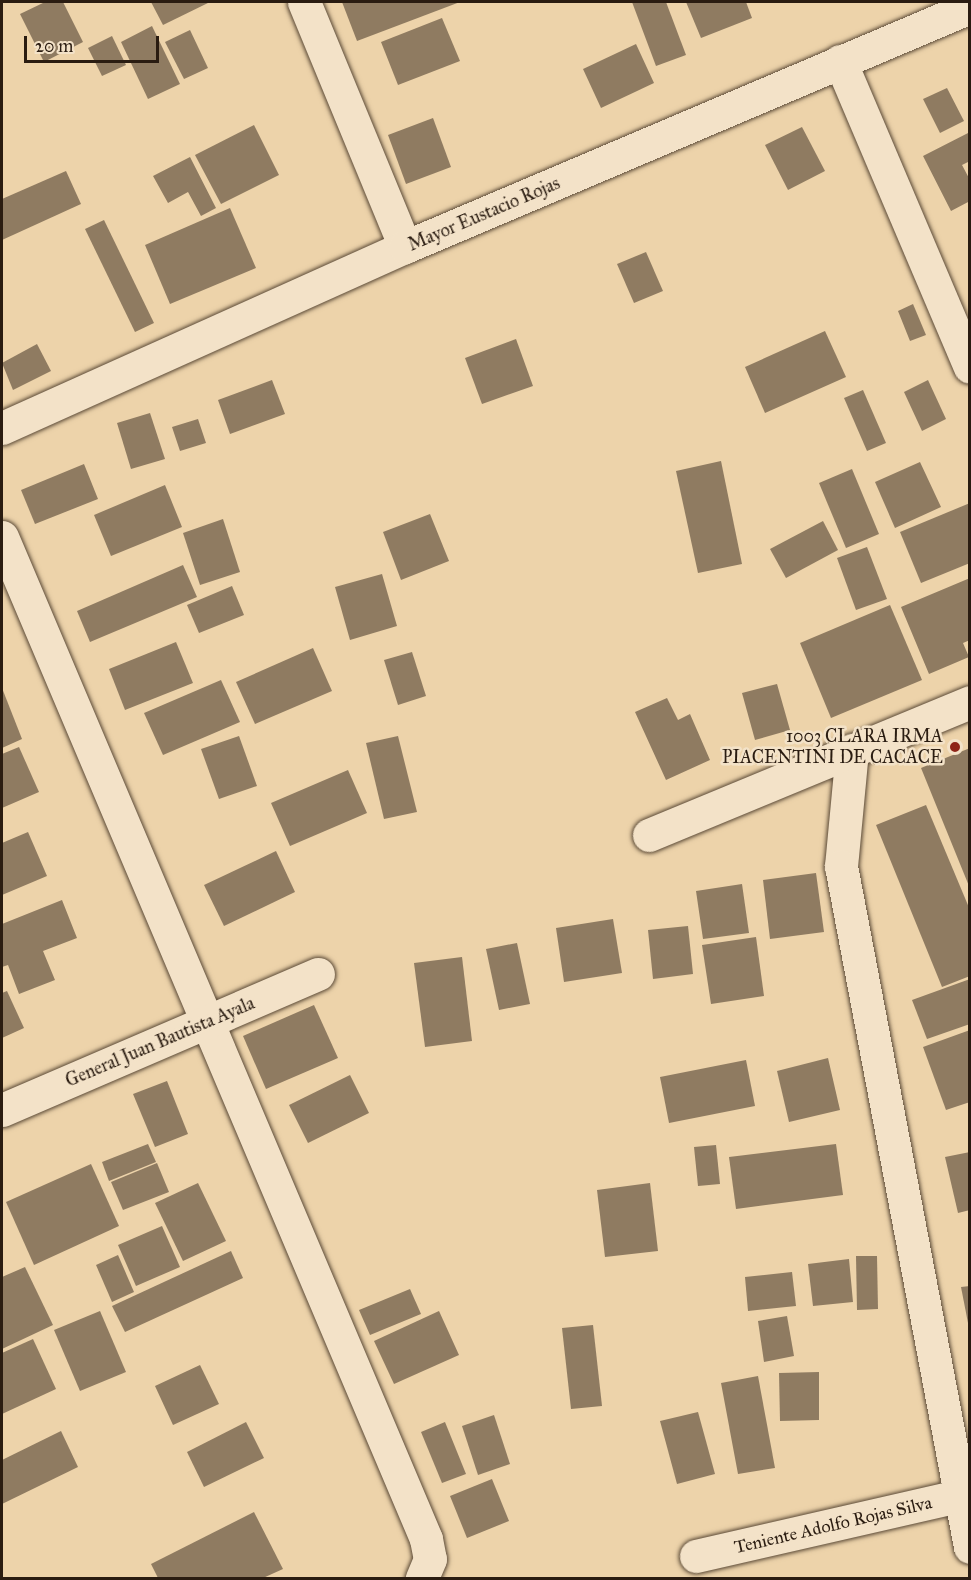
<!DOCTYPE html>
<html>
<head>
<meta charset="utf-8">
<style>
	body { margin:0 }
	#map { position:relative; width:971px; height:1580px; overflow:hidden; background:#edd3aa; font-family:"IM FELL Great Primer",serif }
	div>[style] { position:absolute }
	.building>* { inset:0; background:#8f7b61 }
	.roads { filter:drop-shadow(0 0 2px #5b4a37) drop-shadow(0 0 2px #5b4a37) }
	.minor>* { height:33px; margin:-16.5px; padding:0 16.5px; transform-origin:16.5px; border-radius:16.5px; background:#f3e2c8 }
	.tertiary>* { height:33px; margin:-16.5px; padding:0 16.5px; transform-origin:16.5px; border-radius:16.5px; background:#f3e2c8 }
	.dots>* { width:16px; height:16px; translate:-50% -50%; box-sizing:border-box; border:3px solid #f3e2c8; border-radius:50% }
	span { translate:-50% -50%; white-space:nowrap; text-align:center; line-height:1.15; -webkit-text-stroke:5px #f3e2c8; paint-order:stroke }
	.street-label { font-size:18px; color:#2a1c11 }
	.poi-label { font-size:18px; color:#2a1c11 }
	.right { translate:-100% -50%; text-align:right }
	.frame { position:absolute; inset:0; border:3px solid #2a1c11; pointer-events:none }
	.scale { position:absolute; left:24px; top:36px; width:135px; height:27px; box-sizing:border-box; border:3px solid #2a1c11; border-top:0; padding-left:8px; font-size:18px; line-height:21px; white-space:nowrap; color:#2a1c11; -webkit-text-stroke:4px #f3e2c8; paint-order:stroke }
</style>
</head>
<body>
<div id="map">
	<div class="building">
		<div style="clip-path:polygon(45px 2px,63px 2px,83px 42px,44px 62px,20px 14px)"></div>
		<div style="clip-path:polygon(151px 2px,210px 2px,163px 25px)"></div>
		<div style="clip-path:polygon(342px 2px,460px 2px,357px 41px)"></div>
		<div style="clip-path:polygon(632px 2px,666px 2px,686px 55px,656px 66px)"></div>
		<div style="clip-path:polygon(686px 2px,746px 2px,752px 18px,701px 38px)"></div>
		<div style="clip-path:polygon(442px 18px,460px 61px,398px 85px,381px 42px)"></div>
		<div style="clip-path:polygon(152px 26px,180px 84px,148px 99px,121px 42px)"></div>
		<div style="clip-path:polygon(190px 30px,208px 68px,184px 79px,165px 42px)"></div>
		<div style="clip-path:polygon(112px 36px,126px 65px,102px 76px,88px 48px)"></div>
		<div style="clip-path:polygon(636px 44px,654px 83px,601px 108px,583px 69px)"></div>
		<div style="clip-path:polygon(947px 88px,964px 121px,940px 133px,923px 99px)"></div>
		<div style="clip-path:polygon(433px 118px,451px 167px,406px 184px,388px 135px)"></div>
		<div style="clip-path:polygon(254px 125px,279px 175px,221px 204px,195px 155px)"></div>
		<div style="clip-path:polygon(802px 127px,825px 171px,788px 190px,765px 145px)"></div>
		<div style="clip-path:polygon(970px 132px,970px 161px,962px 165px,970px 180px,970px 201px,951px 211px,923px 156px)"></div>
		<div style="clip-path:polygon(190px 157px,216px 208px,201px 216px,188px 192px,168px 203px,153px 176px)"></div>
		<div style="clip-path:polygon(66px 171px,81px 204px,2px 240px,2px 199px)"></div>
		<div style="clip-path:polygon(230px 208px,256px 268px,170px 304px,145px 245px)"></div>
		<div style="clip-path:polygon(104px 220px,154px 323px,135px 332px,85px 229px)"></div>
		<div style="clip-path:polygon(646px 252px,663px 291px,634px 303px,617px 264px)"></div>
		<div style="clip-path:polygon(913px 304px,926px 335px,910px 341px,898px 311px)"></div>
		<div style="clip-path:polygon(825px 331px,846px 377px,765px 413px,745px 367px)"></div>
		<div style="clip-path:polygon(516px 339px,533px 386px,482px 404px,465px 358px)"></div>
		<div style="clip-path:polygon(37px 344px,51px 371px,13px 390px,2px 363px)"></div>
		<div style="clip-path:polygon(272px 380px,285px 414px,230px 434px,218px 400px)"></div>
		<div style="clip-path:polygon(928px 380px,946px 419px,922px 431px,904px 392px)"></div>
		<div style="clip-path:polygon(863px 390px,886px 443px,867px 451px,844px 398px)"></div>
		<div style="clip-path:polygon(150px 413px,165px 459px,131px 469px,117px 423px)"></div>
		<div style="clip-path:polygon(198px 419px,206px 443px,180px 451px,172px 427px)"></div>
		<div style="clip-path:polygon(721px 461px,742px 564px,698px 573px,676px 471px)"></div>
		<div style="clip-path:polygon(920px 462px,941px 507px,895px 528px,875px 482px)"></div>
		<div style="clip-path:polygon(84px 464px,98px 499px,35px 524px,21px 490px)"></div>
		<div style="clip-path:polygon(852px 469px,879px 534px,846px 548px,819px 483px)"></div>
		<div style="clip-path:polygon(165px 485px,182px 527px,111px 556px,94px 515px)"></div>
		<div style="clip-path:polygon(970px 503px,970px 563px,921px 583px,900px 532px)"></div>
		<div style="clip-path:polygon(430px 514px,449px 561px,401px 580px,383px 532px)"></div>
		<div style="clip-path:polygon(223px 519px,240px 572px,200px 585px,183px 533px)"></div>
		<div style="clip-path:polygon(823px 521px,838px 550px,786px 578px,770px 549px)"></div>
		<div style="clip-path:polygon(867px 547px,887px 599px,856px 610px,837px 558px)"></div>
		<div style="clip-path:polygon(183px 565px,197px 597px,90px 642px,77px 611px)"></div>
		<div style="clip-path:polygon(382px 574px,397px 626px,350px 640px,335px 587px)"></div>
		<div style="clip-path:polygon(970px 578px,970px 640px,963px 643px,969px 657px,929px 674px,901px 607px)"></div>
		<div style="clip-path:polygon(232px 586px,244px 615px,199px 633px,187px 605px)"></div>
		<div style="clip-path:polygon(890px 605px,922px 680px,831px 718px,800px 643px)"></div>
		<div style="clip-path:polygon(176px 642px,193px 683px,125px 710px,109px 669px)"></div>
		<div style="clip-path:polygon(313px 648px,332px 691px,255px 724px,236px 682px)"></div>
		<div style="clip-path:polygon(412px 652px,426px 696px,398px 705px,384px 660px)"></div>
		<div style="clip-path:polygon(221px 680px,240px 722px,163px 755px,144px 713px)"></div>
		<div style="clip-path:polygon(777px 684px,790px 730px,755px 740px,742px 693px)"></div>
		<div style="clip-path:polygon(2px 688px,22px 739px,2px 748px)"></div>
		<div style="clip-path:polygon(667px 698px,678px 720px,690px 714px,710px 760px,666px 780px,635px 712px)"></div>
		<div style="clip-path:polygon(239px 736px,257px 786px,219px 799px,201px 749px)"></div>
		<div style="clip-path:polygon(398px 736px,417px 812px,384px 819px,366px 743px)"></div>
		<div style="clip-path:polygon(19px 747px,39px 792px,2px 808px,2px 754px)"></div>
		<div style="clip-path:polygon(970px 748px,970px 886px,969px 886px,921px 768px)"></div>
		<div style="clip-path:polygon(348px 770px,367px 813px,290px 846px,271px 803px)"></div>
		<div style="clip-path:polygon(926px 805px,970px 910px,970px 976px,942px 987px,876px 825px)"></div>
		<div style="clip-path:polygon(28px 832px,47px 876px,2px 895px,2px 843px)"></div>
		<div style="clip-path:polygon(276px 851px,295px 892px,224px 926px,204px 885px)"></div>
		<div style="clip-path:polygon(816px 873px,824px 932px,770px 939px,763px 880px)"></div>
		<div style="clip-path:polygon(742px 884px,749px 933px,703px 939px,696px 891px)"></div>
		<div style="clip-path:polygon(62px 900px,77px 938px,43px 951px,55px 980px,19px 994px,8px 965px,2px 967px,2px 924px)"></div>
		<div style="clip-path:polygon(613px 919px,622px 973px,564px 982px,556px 928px)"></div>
		<div style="clip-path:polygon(688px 926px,693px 974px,653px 979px,648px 930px)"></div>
		<div style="clip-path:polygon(756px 937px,764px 996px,711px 1004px,702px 945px)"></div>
		<div style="clip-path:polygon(517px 943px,530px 1004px,499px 1010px,486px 949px)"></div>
		<div style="clip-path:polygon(462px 957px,472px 1041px,425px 1047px,414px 963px)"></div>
		<div style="clip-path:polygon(970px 979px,970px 1024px,927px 1039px,912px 1000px)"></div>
		<div style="clip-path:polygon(7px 991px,24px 1028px,2px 1038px,2px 993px)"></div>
		<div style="clip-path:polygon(314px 1005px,338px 1058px,266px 1089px,243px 1036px)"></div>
		<div style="clip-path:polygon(970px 1030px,970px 1102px,946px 1110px,923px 1047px)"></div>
		<div style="clip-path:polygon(828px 1058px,840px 1110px,789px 1122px,777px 1071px)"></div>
		<div style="clip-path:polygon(746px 1060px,755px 1106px,669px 1123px,660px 1077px)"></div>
		<div style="clip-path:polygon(350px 1075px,369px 1113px,308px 1143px,289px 1105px)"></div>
		<div style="clip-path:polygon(167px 1081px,188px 1134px,155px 1147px,133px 1094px)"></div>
		<div style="clip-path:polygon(148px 1144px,156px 1162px,109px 1181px,102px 1162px)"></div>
		<div style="clip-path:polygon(836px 1144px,843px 1195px,736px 1209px,729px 1157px)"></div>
		<div style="clip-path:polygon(716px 1145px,720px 1184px,698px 1186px,694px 1147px)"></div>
		<div style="clip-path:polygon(970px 1152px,970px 1210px,958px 1213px,945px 1157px)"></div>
		<div style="clip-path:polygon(157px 1163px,169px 1192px,123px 1210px,111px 1182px)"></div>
		<div style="clip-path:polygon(91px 1164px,119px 1226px,34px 1265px,6px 1202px)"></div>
		<div style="clip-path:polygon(198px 1183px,226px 1241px,183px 1261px,155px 1203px)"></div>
		<div style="clip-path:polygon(650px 1183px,658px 1251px,605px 1257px,597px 1190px)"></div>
		<div style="clip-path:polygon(162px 1226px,180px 1267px,136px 1286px,118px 1245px)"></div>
		<div style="clip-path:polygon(231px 1251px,243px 1278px,125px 1332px,112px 1306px)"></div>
		<div style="clip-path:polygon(118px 1255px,134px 1292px,112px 1302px,96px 1265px)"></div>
		<div style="clip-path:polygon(856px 1256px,877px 1256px,878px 1309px,857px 1310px)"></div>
		<div style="clip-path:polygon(849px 1259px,853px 1302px,813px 1306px,808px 1264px)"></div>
		<div style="clip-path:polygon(25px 1267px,53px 1325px,2px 1349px,2px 1277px)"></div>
		<div style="clip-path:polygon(792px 1272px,796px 1306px,748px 1311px,745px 1277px)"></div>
		<div style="clip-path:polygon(970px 1286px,970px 1323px,968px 1323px,961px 1287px)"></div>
		<div style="clip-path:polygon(410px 1289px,421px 1314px,370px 1335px,359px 1310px)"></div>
		<div style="clip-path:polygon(100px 1311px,126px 1372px,80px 1391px,54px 1330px)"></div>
		<div style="clip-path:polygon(439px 1311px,459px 1355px,394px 1384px,374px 1341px)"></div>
		<div style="clip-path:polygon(787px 1316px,794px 1356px,764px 1362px,758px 1321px)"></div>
		<div style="clip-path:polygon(593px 1325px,602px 1406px,571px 1409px,562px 1328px)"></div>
		<div style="clip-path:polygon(33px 1339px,56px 1389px,2px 1414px,2px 1353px)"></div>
		<div style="clip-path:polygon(200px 1365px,219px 1404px,173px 1425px,155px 1386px)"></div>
		<div style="clip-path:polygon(819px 1372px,819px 1420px,780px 1421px,779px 1373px)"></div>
		<div style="clip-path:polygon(758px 1376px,775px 1468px,738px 1474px,721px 1383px)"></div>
		<div style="clip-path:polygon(698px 1412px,715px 1474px,677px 1484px,660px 1421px)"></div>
		<div style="clip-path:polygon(494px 1415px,510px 1464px,478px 1475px,462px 1426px)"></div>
		<div style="clip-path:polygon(246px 1422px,264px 1458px,204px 1487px,187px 1452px)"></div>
		<div style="clip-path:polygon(445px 1422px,466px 1474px,442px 1483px,421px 1432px)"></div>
		<div style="clip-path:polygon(61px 1431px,78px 1467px,2px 1504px,2px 1460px)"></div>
		<div style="clip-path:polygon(492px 1479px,509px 1521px,467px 1538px,450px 1496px)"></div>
		<div style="clip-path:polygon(254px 1512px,283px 1569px,263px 1578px,158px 1578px,151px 1564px)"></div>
	</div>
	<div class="roads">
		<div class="minor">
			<div style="left:304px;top:2px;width:265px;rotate:67.6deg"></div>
			<div style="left:840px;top:61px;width:332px;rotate:67deg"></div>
			<div style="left:2px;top:537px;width:1088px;rotate:67.06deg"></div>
			<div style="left:426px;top:1539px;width:20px;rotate:79deg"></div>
			<div style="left:430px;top:1559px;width:21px;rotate:113deg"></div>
			<div style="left:852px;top:750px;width:117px;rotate:95.4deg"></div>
			<div style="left:841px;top:866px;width:693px;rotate:79.27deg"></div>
			<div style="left:649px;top:835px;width:347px;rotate:-22.5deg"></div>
			<div style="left:2px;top:1110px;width:344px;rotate:-23.3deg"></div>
			<div style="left:696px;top:1556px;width:281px;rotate:-12.9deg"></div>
		</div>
		<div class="tertiary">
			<div style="left:2px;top:428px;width:442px;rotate:-24.2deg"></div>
			<div style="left:405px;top:247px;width:614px;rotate:-23.01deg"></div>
		</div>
	</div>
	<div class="dots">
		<div style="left:955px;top:747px;background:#8f2418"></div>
	</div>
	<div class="street-label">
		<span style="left:484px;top:214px;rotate:-23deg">Mayor Eustacio Rojas</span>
		<span style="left:160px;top:1042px;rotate:-23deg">General Juan Bautista Ayala</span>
		<span style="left:833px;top:1525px;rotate:-13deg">Teniente Adolfo Rojas Silva</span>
	</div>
	<div class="poi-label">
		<span class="right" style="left:943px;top:747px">1003 CLARA IRMA<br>PIACENTINI DE CACACE</span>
	</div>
	<div class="frame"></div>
	<div class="scale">20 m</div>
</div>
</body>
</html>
